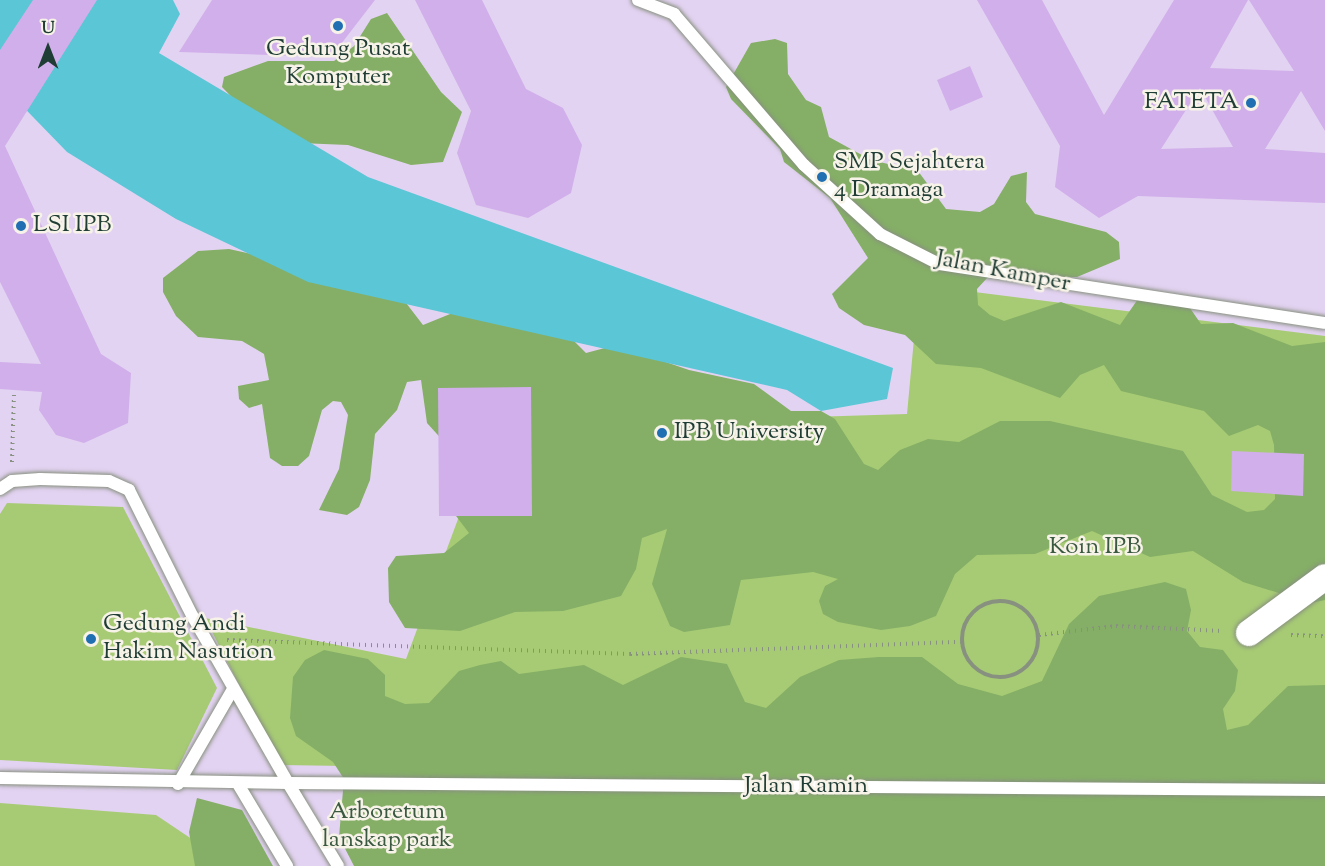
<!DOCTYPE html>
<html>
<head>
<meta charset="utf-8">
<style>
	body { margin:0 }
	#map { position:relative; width:1325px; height:866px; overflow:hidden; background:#f0e5cb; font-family:"Sorts Mill Goudy",serif }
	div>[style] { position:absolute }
	.built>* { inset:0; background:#e3d3f2 }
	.green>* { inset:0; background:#a7cb74 }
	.forest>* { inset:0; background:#85af66 }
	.water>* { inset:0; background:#5bc6d6 }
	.building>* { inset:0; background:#d1afea }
	.path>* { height:4px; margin-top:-2px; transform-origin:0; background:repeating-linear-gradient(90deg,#889180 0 1.5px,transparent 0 6px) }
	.path>.ring { margin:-2px; padding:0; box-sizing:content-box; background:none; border:4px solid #889180; border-radius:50% }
	.roads { filter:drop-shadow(0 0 2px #889180) drop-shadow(0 0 2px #889180) }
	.service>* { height:12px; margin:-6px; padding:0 6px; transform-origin:6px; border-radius:6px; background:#fff }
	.minor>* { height:26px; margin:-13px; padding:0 13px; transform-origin:13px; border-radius:13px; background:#fff }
	.dots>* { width:16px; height:16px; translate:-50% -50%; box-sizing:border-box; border:3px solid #f7f3e8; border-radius:50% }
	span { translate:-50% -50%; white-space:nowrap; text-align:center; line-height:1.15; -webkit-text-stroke:5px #f7f3e8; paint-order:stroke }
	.poi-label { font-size:24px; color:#1f3d34 }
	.right { translate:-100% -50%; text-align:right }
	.left { translate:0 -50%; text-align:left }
	.street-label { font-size:24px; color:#1f3d34 }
	.park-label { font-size:24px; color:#3a5941 }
	.north { position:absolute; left:18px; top:18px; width:60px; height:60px; -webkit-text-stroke:4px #f7f3e8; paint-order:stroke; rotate:0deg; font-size:16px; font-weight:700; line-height:24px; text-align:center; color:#1f3d34 }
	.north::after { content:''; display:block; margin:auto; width:21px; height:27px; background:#1f3d34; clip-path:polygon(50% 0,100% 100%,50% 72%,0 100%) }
</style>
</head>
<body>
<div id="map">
	<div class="built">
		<div style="clip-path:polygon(0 0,1325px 0,1325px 866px,0 866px)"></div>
	</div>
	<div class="green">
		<div style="clip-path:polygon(919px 285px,1325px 336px,1325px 781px,280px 765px,205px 618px,406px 659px,519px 355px,748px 419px,907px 414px)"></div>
		<div style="clip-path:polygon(7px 503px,123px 507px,217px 688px,177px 770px,0 760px,0 514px)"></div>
		<div style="clip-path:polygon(0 803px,156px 815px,232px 866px,0 866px)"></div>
	</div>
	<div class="forest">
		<div style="clip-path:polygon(387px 13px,441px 92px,462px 112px,443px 162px,411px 165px,348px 145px,275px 142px,222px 87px,224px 77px,268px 61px,334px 61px,354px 46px,371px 19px)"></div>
		<div style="clip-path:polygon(775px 39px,787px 43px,788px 74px,806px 100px,821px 107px,829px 137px,871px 160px,918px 171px,946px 209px,980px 212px,994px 204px,1011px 176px,1027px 172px,1026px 202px,1035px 214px,1106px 232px,1119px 242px,1120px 259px,1077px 277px,988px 277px,977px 289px,978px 305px,990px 315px,1004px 321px,1061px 302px,1120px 325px,1138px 299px,1183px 298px,1201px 324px,1233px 323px,1292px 346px,1325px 342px,1325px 600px,1311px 603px,1243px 582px,1193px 551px,1150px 557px,1092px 531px,1035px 554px,977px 555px,955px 574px,936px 616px,910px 626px,881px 630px,838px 622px,823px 614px,819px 601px,825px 586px,838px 579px,813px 572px,741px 580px,730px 625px,684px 632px,670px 626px,652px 584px,667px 529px,642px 538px,636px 569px,621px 596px,563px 611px,515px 612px,460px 631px,405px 628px,389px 602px,388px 568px,396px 556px,444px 553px,469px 533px,453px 512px,446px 444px,427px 423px,421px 380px,407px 382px,397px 410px,375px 434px,370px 480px,359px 507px,347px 515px,319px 510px,339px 469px,348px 415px,341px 402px,333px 401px,322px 410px,309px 456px,298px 466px,282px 466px,270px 458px,262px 404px,249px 408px,239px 399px,238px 386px,269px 380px,264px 354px,242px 341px,198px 337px,176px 316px,163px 292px,163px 278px,198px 251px,229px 249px,393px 286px,423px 325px,455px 312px,574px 341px,586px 353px,616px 345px,689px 370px,754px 384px,791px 411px,821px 411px,835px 419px,864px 464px,878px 470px,900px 450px,928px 439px,959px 442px,1000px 421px,1050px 421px,1183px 451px,1212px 495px,1247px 512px,1264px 510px,1275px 499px,1274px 445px,1270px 431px,1258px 425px,1229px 436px,1204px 411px,1121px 391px,1104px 365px,1080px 375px,1060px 398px,981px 368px,936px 364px,905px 335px,864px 325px,839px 308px,832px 294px,868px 258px,830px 198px,784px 162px,780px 149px,731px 99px,726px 87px,751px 43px)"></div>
		<div style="clip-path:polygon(1165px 582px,1186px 589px,1191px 610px,1187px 631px,1200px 647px,1223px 650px,1238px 670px,1235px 691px,1223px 709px,1227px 730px,1248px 725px,1288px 686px,1325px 685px,1325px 866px,354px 866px,339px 837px,344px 779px,333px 762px,296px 736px,290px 718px,293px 677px,305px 660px,324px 650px,368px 659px,385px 675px,385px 696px,405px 704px,429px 703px,459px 671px,480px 665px,501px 661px,519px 674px,584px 665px,623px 685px,681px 657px,727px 664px,745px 702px,766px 708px,800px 677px,839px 660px,879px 657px,922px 657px,958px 684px,1002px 696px,1042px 681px,1069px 624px,1099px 596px)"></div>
		<div style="clip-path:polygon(197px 798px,242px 810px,273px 866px,195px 866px,189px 832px)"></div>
	</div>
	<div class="water">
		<div style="clip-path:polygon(0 0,173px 0,180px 14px,159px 53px,368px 177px,893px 368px,887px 399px,821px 411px,787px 390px,308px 282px,176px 219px,67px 152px,0 83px)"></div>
	</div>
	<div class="building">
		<div style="clip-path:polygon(33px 0,97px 0,5px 146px,101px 354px,131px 373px,128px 423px,84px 443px,56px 435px,39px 410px,42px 392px,0 389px,0 362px,41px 364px,0 282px,0 50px)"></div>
		<div style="clip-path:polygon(212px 0,375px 0,331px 57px,179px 52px)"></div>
		<div style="clip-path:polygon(415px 0,482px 0,526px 89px,563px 108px,582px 145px,571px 193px,528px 218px,476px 205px,457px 153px,471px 111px)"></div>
		<div style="clip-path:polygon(evenodd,977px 0,1042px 0,1104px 115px,1174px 0,1248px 0,1210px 68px,1294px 71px,1249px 0,1325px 0,1325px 131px,1301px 91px,1265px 149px,1325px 153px,1325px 203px,1138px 196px,1099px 218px,1055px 187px,1060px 146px,977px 0,1200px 88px,1233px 147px,1161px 149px,1200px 88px)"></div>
		<div style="clip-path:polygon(970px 66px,983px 97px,950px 111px,937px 80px)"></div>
		<div style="clip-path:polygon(531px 387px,532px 516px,439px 516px,438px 388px)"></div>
		<div style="clip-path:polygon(1232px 451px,1304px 454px,1303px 496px,1231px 491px)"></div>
	</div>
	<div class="path">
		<div style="left:12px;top:462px;width:67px;rotate:-88.3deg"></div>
		<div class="ring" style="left:962px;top:601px;width:72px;height:72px"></div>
		<div style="left:1039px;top:635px;width:78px;rotate:-6.7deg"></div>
		<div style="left:1116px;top:626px;width:107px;rotate:2.7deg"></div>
		<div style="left:1291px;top:635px;width:34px;rotate:2deg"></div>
		<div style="left:227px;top:640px;width:403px;rotate:2deg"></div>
		<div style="left:630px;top:654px;width:331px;rotate:-2.1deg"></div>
	</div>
	<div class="roads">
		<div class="service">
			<div style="left:638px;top:0;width:39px;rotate:21deg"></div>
			<div style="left:674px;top:14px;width:199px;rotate:49.3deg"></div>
			<div style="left:804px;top:165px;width:103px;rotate:42.2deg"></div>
			<div style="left:880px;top:234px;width:66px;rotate:27deg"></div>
			<div style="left:939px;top:264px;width:390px;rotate:8.7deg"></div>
			<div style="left:0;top:489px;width:14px;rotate:-34deg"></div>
			<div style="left:12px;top:481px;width:28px;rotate:-4deg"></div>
			<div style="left:40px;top:479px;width:69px;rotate:1.7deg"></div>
			<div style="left:109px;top:481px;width:22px;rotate:24deg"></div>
			<div style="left:129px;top:490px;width:142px;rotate:63.3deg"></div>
			<div style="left:193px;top:617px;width:191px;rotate:60.2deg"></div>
			<div style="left:288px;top:783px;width:288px;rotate:-179deg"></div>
			<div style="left:288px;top:783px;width:1037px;rotate:0.39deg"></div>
			<div style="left:288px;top:783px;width:97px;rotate:58.9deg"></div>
			<div style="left:178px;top:784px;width:110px;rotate:-59.9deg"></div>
			<div style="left:238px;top:784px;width:96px;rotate:59.1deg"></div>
		</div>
		<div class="minor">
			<div style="left:1249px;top:633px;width:94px;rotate:-36.4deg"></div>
		</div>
	</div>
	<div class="dots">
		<div style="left:338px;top:26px;background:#1f6fb2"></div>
		<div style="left:1251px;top:103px;background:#1f6fb2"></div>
		<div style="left:822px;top:177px;background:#1f6fb2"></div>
		<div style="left:21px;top:226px;background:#1f6fb2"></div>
		<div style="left:662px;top:433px;background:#1f6fb2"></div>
		<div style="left:91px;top:639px;background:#1f6fb2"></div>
	</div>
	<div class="poi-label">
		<span style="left:338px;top:64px">Gedung Pusat<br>Komputer</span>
		<span class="right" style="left:1239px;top:103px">FATETA</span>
		<span class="left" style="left:834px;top:177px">SMP Sejahtera<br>4 Dramaga</span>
		<span class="left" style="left:33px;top:226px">LSI IPB</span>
		<span class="left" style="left:674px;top:433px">IPB University</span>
		<span class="left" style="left:103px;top:639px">Gedung Andi<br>Hakim Nasution</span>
	</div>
	<div class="street-label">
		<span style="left:1003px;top:272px;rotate:11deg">Jalan Kamper</span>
		<span style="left:806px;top:787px">Jalan Ramin</span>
	</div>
	<div class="park-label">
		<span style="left:1095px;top:548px">Koin IPB</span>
		<span style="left:387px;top:827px">Arboretum<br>lanskap park</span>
	</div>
	<div class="north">U</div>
</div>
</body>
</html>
